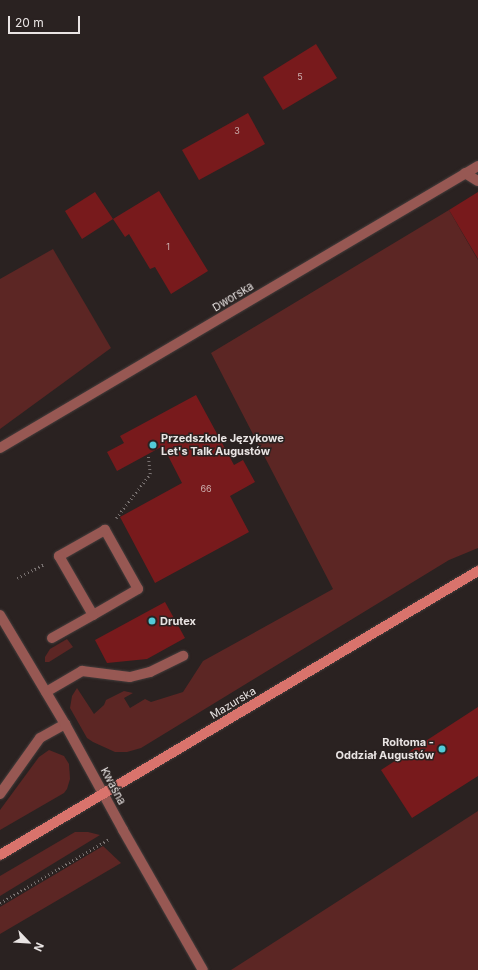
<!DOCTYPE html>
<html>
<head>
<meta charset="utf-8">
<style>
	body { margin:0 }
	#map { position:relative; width:478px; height:970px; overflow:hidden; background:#2a2221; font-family:Inter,sans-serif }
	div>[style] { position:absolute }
	.green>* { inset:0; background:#5c2624 }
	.building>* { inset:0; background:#781a1c }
	.path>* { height:2.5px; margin-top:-1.25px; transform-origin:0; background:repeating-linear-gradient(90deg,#797271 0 1px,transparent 0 4px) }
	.roads { filter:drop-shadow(0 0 1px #453d3c) drop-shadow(0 0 1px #453d3c) }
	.lane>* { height:10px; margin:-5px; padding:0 5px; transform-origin:5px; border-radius:5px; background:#975853 }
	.street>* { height:10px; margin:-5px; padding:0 5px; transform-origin:5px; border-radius:5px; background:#975853 }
	.secondary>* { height:10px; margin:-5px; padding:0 5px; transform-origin:5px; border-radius:5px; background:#d9736c }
	.dots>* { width:11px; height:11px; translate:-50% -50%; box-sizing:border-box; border:2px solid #2a2221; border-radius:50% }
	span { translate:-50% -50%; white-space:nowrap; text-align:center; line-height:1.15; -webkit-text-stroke:3px #2a2221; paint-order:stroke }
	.number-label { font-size:9px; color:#cdb2b1 }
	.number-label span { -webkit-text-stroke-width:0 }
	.street-label { font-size:11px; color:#e9e4e3 }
	.poi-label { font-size:11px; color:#e9e4e3; font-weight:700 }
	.left { translate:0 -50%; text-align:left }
	.right { translate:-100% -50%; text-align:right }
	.north { position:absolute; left:8px; top:922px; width:40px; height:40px; -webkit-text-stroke:3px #2a2221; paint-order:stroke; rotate:115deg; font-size:11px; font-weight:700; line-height:16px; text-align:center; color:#e9e4e3 }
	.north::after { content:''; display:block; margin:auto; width:14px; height:18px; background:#e9e4e3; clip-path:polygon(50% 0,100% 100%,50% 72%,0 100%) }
	.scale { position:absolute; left:8px; top:16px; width:72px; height:18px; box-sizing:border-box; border:2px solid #e9e4e3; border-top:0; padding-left:5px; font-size:12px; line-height:14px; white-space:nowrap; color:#e9e4e3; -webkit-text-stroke:3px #2a2221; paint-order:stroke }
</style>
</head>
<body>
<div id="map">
	<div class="green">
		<div style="clip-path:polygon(449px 210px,478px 260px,478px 548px,449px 560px,141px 748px,127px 752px,115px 752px,93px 742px,87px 738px,70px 708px,72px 696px,77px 688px,94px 714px,104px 705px,106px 700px,124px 691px,133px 693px,124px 698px,130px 708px,145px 699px,151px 702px,183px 692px,203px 661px,333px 589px,211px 353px)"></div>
		<div style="clip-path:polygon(53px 249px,111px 348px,0 429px,0 279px)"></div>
		<div style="clip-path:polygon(67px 639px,73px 647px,49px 662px,45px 662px,45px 657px,50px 649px)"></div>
		<div style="clip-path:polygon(49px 750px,64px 756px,69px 764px,70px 779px,67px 789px,64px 793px,0 830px,0 810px,39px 757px)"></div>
		<div style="clip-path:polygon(478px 811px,478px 970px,231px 970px)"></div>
		<div style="clip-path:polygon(75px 832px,88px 832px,100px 835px,0 896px,0 876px)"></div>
		<div style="clip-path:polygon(103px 846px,121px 863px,0 934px,0 907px)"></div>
	</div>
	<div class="building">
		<div style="clip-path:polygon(316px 44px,337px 78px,283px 110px,263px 77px)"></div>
		<div style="clip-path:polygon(248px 113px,265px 144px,199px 180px,182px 150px)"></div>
		<div style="clip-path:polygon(159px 191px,208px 271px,171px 294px,155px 267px,150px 269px,129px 234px,125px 237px,113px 219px)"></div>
		<div style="clip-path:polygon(95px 192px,113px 219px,82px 239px,65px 211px)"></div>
		<div style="clip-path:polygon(478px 192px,478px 259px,449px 210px)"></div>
		<div style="clip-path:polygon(196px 395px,234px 465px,243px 460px,255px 482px,230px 496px,249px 532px,155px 583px,120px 517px,182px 483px,163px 446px,117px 471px,107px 452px,124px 443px,120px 436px)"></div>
		<div style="clip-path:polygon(165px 602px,185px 638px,147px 659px,107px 663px,95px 640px)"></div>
		<div style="clip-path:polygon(478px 707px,478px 776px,412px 818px,381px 770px)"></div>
	</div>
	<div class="path">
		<div style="left:116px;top:518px;width:56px;rotate:-52.3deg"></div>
		<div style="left:150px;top:474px;width:19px;rotate:-96deg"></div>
		<div style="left:17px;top:578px;width:31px;rotate:-27deg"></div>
		<div style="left:0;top:903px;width:126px;rotate:-30.4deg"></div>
	</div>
	<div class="roads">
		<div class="lane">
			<div style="left:465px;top:173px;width:15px;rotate:32deg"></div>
			<div style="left:52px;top:638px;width:47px;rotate:-29.3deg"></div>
			<div style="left:93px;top:615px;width:52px;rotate:-30deg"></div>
			<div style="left:138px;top:589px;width:68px;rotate:-119.2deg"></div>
			<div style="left:105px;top:530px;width:53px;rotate:150.5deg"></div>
			<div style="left:59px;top:556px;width:68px;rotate:60deg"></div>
			<div style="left:46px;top:692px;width:42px;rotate:-30.3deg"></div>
			<div style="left:82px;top:671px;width:48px;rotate:7.1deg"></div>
			<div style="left:130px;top:677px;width:21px;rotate:-14deg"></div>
			<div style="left:150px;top:672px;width:37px;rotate:-26deg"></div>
			<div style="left:0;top:794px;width:69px;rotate:-54.5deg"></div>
			<div style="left:40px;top:738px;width:29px;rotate:-29deg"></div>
		</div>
		<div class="street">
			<div style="left:0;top:448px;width:555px;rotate:-30.54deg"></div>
			<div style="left:0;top:615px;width:127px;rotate:59.2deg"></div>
			<div style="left:65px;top:724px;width:121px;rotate:61.3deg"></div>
			<div style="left:123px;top:830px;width:161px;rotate:60.3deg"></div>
		</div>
		<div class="secondary">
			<div style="left:0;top:855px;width:556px;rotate:-30.72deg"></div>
		</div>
	</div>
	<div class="dots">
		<div style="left:153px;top:445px;background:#52cbd8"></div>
		<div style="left:152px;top:621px;background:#52cbd8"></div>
		<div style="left:442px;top:749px;background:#52cbd8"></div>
	</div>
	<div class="number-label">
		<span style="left:300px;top:77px">5</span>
		<span style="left:237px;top:131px">3</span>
		<span style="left:168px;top:247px">1</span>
		<span style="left:206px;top:489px">66</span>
	</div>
	<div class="street-label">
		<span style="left:233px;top:297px;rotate:-31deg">Dworska</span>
		<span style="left:233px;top:703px;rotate:-31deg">Mazurska</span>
		<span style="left:113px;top:786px;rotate:62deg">Kwaśna</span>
	</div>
	<div class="poi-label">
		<span class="left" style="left:161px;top:445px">Przedszkole Językowe<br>Let's Talk Augustów</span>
		<span class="left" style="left:160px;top:621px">Drutex</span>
		<span class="right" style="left:434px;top:749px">Roltoma -<br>Oddział Augustów</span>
	</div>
	<div class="north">N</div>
	<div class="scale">20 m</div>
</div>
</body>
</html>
